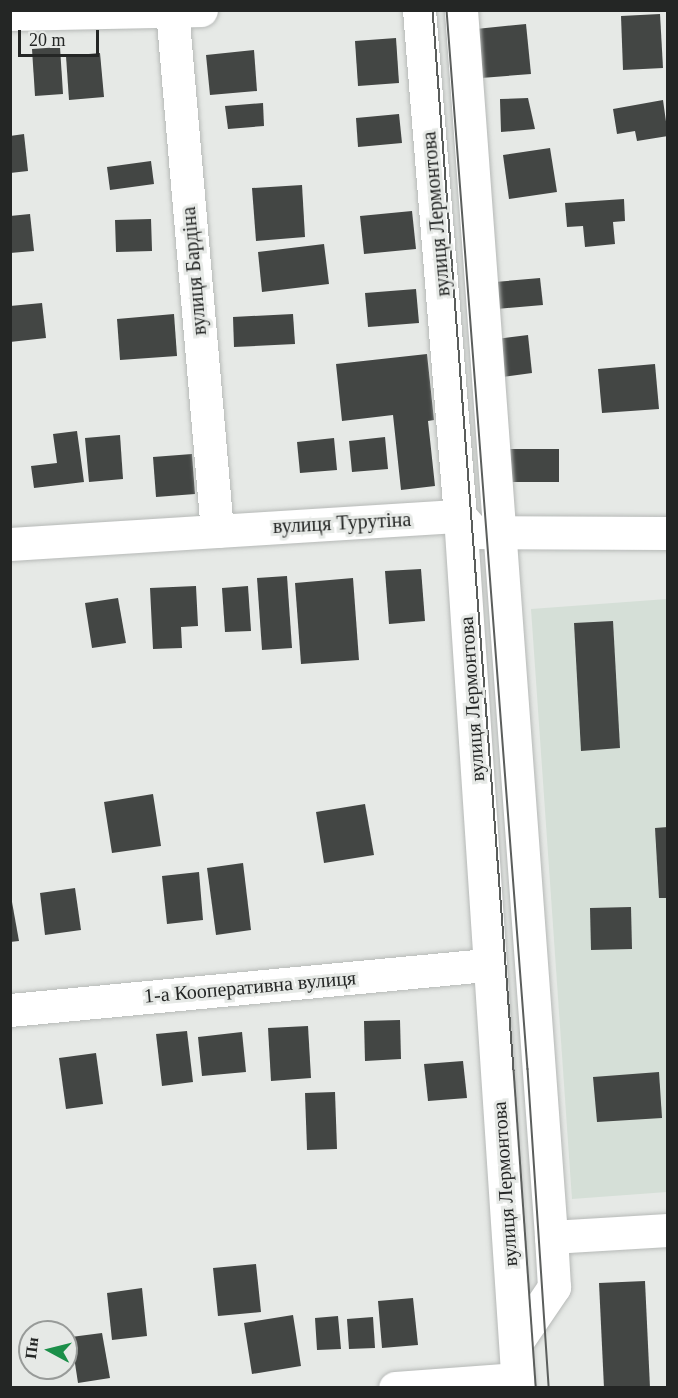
<!DOCTYPE html>
<html>
<head>
<meta charset="utf-8">
<style>
	body { margin:0 }
	#map { position:relative; width:678px; height:1398px; overflow:hidden; background:#e6e9e6; font-family:Georgia,serif }
	div>[style] { position:absolute }
	.built>* { inset:0; background:#d5dfd7 }
	.building>* { inset:0; background:#434644 }
	.roads { filter:drop-shadow(0 0 2px #b6b9b7) drop-shadow(0 0 2px #b6b9b7) }
	.minor>* { height:33px; margin:-16.5px; padding:0 16.5px; transform-origin:16.5px; border-radius:16.5px; background:#fff }
	.tram>* { height:1.5px; margin:-0.75px; padding:0 0.75px; transform-origin:0.75px; border-radius:0.75px; background:#5b5e5c }
	span { translate:-50% -50%; white-space:nowrap; text-align:center; line-height:1.15; -webkit-text-stroke:6px #e6e9e6; paint-order:stroke }
	.street-label { font-size:20px; color:#242625 }
	.frame { position:absolute; inset:0; border:12px solid #242625; pointer-events:none }
	.north { position:absolute; left:18px; top:1320px; width:60px; height:60px; box-sizing:border-box; background:#e6e9e6; border:2px solid #989b99; border-radius:50%; rotate:277deg; font-size:16px; font-weight:700; line-height:24px; text-align:center; color:#242625 }
	.north::after { content:''; display:block; margin:auto; width:21px; height:27px; background:#1b8f49; clip-path:polygon(50% 0,100% 100%,50% 72%,0 100%) }
	.scale { position:absolute; left:18px; top:30px; width:81px; height:27px; box-sizing:border-box; border:3px solid #242625; border-top:0; padding-left:8px; font-size:18px; line-height:21px; white-space:nowrap; color:#242625; -webkit-text-stroke:4px #e6e9e6; paint-order:stroke }
</style>
</head>
<body>
<div id="map">
	<div class="built">
		<div style="clip-path:polygon(667px 599px,667px 1192px,572px 1199px,531px 609px)"></div>
	</div>
	<div class="building">
		<div style="clip-path:polygon(660px 14px,663px 68px,623px 70px,621px 16px)"></div>
		<div style="clip-path:polygon(526px 24px,531px 74px,481px 78px,476px 29px)"></div>
		<div style="clip-path:polygon(396px 38px,399px 83px,358px 86px,355px 41px)"></div>
		<div style="clip-path:polygon(60px 47px,63px 94px,35px 96px,32px 49px)"></div>
		<div style="clip-path:polygon(254px 50px,257px 91px,210px 95px,206px 55px)"></div>
		<div style="clip-path:polygon(100px 53px,104px 97px,69px 100px,66px 56px)"></div>
		<div style="clip-path:polygon(528px 98px,535px 129px,501px 132px,500px 99px)"></div>
		<div style="clip-path:polygon(663px 100px,668px 136px,637px 141px,635px 131px,617px 134px,613px 109px)"></div>
		<div style="clip-path:polygon(263px 103px,264px 126px,228px 129px,225px 106px)"></div>
		<div style="clip-path:polygon(399px 114px,402px 143px,358px 147px,356px 118px)"></div>
		<div style="clip-path:polygon(24px 134px,28px 171px,10px 173px,10px 136px)"></div>
		<div style="clip-path:polygon(550px 148px,557px 192px,509px 199px,503px 155px)"></div>
		<div style="clip-path:polygon(151px 161px,154px 184px,110px 190px,107px 167px)"></div>
		<div style="clip-path:polygon(302px 185px,305px 237px,256px 241px,252px 188px)"></div>
		<div style="clip-path:polygon(624px 199px,625px 221px,613px 222px,615px 244px,585px 247px,583px 226px,567px 227px,565px 203px)"></div>
		<div style="clip-path:polygon(412px 211px,416px 249px,364px 254px,360px 216px)"></div>
		<div style="clip-path:polygon(30px 214px,34px 251px,10px 253px,10px 216px)"></div>
		<div style="clip-path:polygon(151px 219px,152px 251px,116px 252px,115px 220px)"></div>
		<div style="clip-path:polygon(324px 244px,329px 284px,262px 292px,258px 252px)"></div>
		<div style="clip-path:polygon(540px 278px,543px 305px,497px 309px,495px 282px)"></div>
		<div style="clip-path:polygon(416px 289px,419px 323px,368px 327px,365px 293px)"></div>
		<div style="clip-path:polygon(42px 303px,46px 338px,10px 342px,10px 306px)"></div>
		<div style="clip-path:polygon(174px 314px,177px 356px,120px 360px,117px 319px)"></div>
		<div style="clip-path:polygon(293px 314px,295px 344px,234px 347px,233px 317px)"></div>
		<div style="clip-path:polygon(528px 335px,532px 373px,494px 378px,489px 340px)"></div>
		<div style="clip-path:polygon(427px 354px,434px 420px,428px 421px,435px 486px,401px 490px,393px 415px,342px 421px,336px 364px)"></div>
		<div style="clip-path:polygon(655px 364px,659px 409px,602px 413px,598px 369px)"></div>
		<div style="clip-path:polygon(77px 431px,84px 482px,34px 488px,31px 466px,57px 463px,53px 434px)"></div>
		<div style="clip-path:polygon(120px 435px,123px 479px,89px 482px,85px 438px)"></div>
		<div style="clip-path:polygon(385px 437px,388px 469px,352px 472px,349px 441px)"></div>
		<div style="clip-path:polygon(334px 438px,337px 470px,300px 473px,297px 442px)"></div>
		<div style="clip-path:polygon(510px 449px,559px 449px,559px 482px,511px 482px)"></div>
		<div style="clip-path:polygon(192px 454px,195px 494px,156px 497px,153px 457px)"></div>
		<div style="clip-path:polygon(421px 569px,425px 621px,389px 624px,385px 571px)"></div>
		<div style="clip-path:polygon(287px 576px,292px 648px,262px 650px,257px 578px)"></div>
		<div style="clip-path:polygon(353px 578px,359px 660px,301px 664px,295px 583px)"></div>
		<div style="clip-path:polygon(196px 586px,198px 626px,181px 627px,182px 648px,153px 649px,150px 588px)"></div>
		<div style="clip-path:polygon(248px 586px,251px 631px,225px 632px,222px 588px)"></div>
		<div style="clip-path:polygon(118px 598px,126px 643px,92px 648px,85px 603px)"></div>
		<div style="clip-path:polygon(613px 621px,620px 748px,581px 751px,574px 623px)"></div>
		<div style="clip-path:polygon(153px 794px,161px 846px,112px 853px,104px 802px)"></div>
		<div style="clip-path:polygon(365px 804px,374px 855px,324px 863px,316px 812px)"></div>
		<div style="clip-path:polygon(668px 827px,668px 898px,659px 898px,655px 828px)"></div>
		<div style="clip-path:polygon(243px 863px,251px 930px,216px 935px,207px 868px)"></div>
		<div style="clip-path:polygon(199px 872px,203px 920px,167px 924px,162px 876px)"></div>
		<div style="clip-path:polygon(75px 888px,81px 930px,45px 935px,40px 893px)"></div>
		<div style="clip-path:polygon(10px 891px,19px 941px,10px 942px)"></div>
		<div style="clip-path:polygon(631px 907px,632px 949px,591px 950px,590px 908px)"></div>
		<div style="clip-path:polygon(400px 1020px,401px 1059px,365px 1061px,364px 1021px)"></div>
		<div style="clip-path:polygon(308px 1026px,311px 1078px,271px 1081px,268px 1028px)"></div>
		<div style="clip-path:polygon(187px 1031px,193px 1082px,162px 1086px,156px 1034px)"></div>
		<div style="clip-path:polygon(242px 1032px,246px 1072px,202px 1076px,198px 1037px)"></div>
		<div style="clip-path:polygon(96px 1053px,103px 1104px,66px 1109px,59px 1058px)"></div>
		<div style="clip-path:polygon(463px 1061px,467px 1098px,428px 1101px,424px 1064px)"></div>
		<div style="clip-path:polygon(659px 1072px,662px 1118px,597px 1122px,593px 1077px)"></div>
		<div style="clip-path:polygon(335px 1092px,337px 1149px,307px 1150px,305px 1093px)"></div>
		<div style="clip-path:polygon(256px 1264px,261px 1312px,218px 1316px,213px 1268px)"></div>
		<div style="clip-path:polygon(645px 1281px,650px 1388px,604px 1388px,599px 1283px)"></div>
		<div style="clip-path:polygon(142px 1288px,147px 1336px,112px 1340px,107px 1293px)"></div>
		<div style="clip-path:polygon(413px 1298px,418px 1345px,382px 1348px,378px 1301px)"></div>
		<div style="clip-path:polygon(293px 1315px,301px 1366px,252px 1374px,244px 1323px)"></div>
		<div style="clip-path:polygon(338px 1316px,341px 1349px,317px 1350px,315px 1318px)"></div>
		<div style="clip-path:polygon(373px 1317px,375px 1348px,349px 1349px,347px 1319px)"></div>
		<div style="clip-path:polygon(102px 1333px,110px 1378px,78px 1383px,71px 1337px)"></div>
	</div>
	<div class="roads">
		<div class="minor">
			<div style="left:172px;top:10px;width:523px;rotate:85.06deg"></div>
			<div style="left:419px;top:10px;width:508px;rotate:85.37deg"></div>
			<div style="left:460px;top:516px;width:874px;rotate:86.19deg"></div>
			<div style="left:461px;top:10px;width:1230px;rotate:85.8deg"></div>
			<div style="left:10px;top:14px;width:191px;rotate:-1.2deg"></div>
			<div style="left:10px;top:544px;width:451px;rotate:-3.6deg"></div>
			<div style="left:460px;top:516px;width:21px;rotate:49deg"></div>
			<div style="left:474px;top:532px;width:194px;rotate:0.3deg"></div>
			<div style="left:10px;top:1010px;width:482px;rotate:-5.4deg"></div>
			<div style="left:516px;top:1343px;width:68px;rotate:-55.8deg"></div>
			<div style="left:554px;top:1287px;width:50px;rotate:-93.4deg"></div>
			<div style="left:551px;top:1237px;width:117px;rotate:-3.4deg"></div>
			<div style="left:395px;top:1388px;width:123px;rotate:-4.2deg"></div>
		</div>
	</div>
	<div class="tram">
		<div style="left:433px;top:10px;width:1063px;rotate:85.63deg"></div>
		<div style="left:514px;top:1070px;width:319px;rotate:86deg"></div>
		<div style="left:447px;top:10px;width:1062px;rotate:85.63deg"></div>
		<div style="left:528px;top:1069px;width:320px;rotate:86.2deg"></div>
	</div>
	<div class="street-label">
		<span style="left:436px;top:214px;rotate:-95deg">вулиця Лермонтова</span>
		<span style="left:194px;top:271px;rotate:-95deg">вулиця Бардіна</span>
		<span style="left:342px;top:523px;rotate:-3deg">вулиця Турутіна</span>
		<span style="left:472px;top:699px;rotate:-94deg">вулиця Лермонтова</span>
		<span style="left:250px;top:987px;rotate:-5deg">1-а Кооперативна вулиця</span>
		<span style="left:505px;top:1184px;rotate:-94deg">вулиця Лермонтова</span>
	</div>
	<div class="frame"></div>
	<div class="north">Пн</div>
	<div class="scale">20 m</div>
</div>
</body>
</html>
